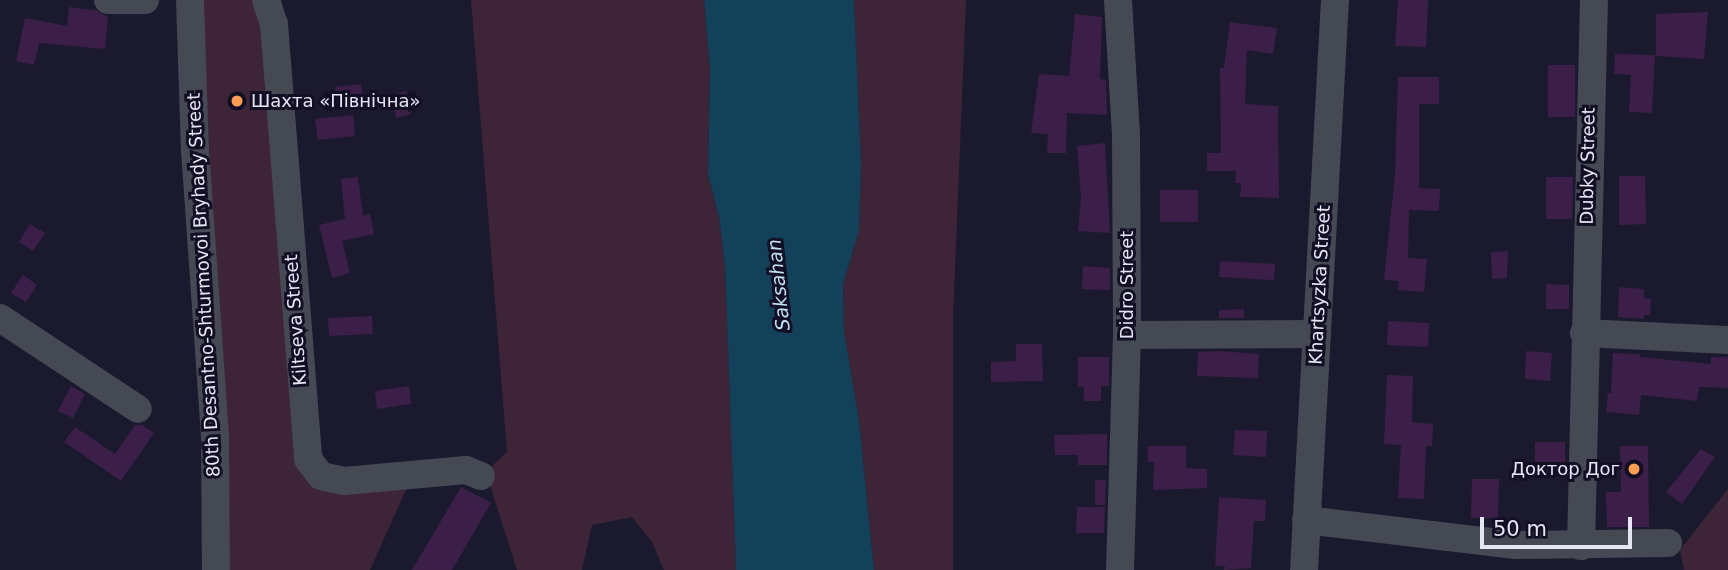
<!DOCTYPE html>
<html>
<head>
<meta charset="utf-8">
<style>
	body { margin:0 }
	#map { position:relative; width:1728px; height:570px; overflow:hidden; background:#1b192e; font-family:"DejaVu Sans",sans-serif }
	div>[style] { position:absolute }
	.green>* { inset:0; background:#3e2437 }
	.water>* { inset:0; background:#134159 }
	.building>* { inset:0; background:#3b1f49 }
	.minor>* { height:28px; margin:-14px; padding:0 14px; transform-origin:14px; border-radius:14px; background:#444953 }
	.dots>* { width:19px; height:19px; translate:-50% -50%; box-sizing:border-box; border:4px solid #120f24; border-radius:50% }
	span { translate:-50% -50%; white-space:nowrap; text-align:center; line-height:1.15; -webkit-text-stroke:6px #120f24; paint-order:stroke }
	.poi-label { font-size:18px; color:#e5e5f4 }
	.left { translate:0 -50%; text-align:left }
	.right { translate:-100% -50%; text-align:right }
	.street-label { font-size:18px; color:#e5e5f4 }
	.water-label { font-size:19px; color:#c0e0f5; font-style:italic }
	.scale { position:absolute; left:1480px; top:517px; width:152px; height:32px; box-sizing:border-box; border:4px solid #e5e5f4; border-top:0; padding-left:9px; font-size:21px; line-height:24px; white-space:nowrap; color:#e5e5f4; -webkit-text-stroke:5px #120f24; paint-order:stroke }
</style>
</head>
<body>
<div id="map">
	<div class="green">
		<div style="clip-path:polygon(190px 0,282px 0,274px 24px,321px 476px,413px 474px,370px 570px,216px 570px)"></div>
		<div style="clip-path:polygon(471px 0,704px 0,710px 67px,708px 175px,719px 217px,725px 266px,736px 570px,664px 570px,652px 542px,632px 517px,592px 525px,582px 570px,517px 570px,490px 485px,481px 476px,507px 452px)"></div>
		<div style="clip-path:polygon(854px 0,966px 0,953px 318px,953px 570px,874px 570px,859px 420px,844px 333px,843px 284px,859px 231px,861px 165px)"></div>
		<div style="clip-path:polygon(1728px 489px,1728px 570px,1684px 570px,1680px 550px)"></div>
	</div>
	<div class="water">
		<div style="clip-path:polygon(704px 0,854px 0,861px 165px,859px 231px,843px 284px,844px 332px,859px 420px,874px 570px,736px 570px,725px 266px,719px 217px,708px 175px,710px 67px)"></div>
	</div>
	<div class="building">
		<div style="clip-path:polygon(1398px 0,1428px 0,1426px 47px,1395px 46px)"></div>
		<div style="clip-path:polygon(69px 7px,95px 10px,108px 17px,105px 49px,39px 43px,34px 65px,16px 61px,25px 18px,67px 26px)"></div>
		<div style="clip-path:polygon(1708px 12px,1704px 59px,1656px 56px,1656px 14px)"></div>
		<div style="clip-path:polygon(1075px 14px,1102px 17px,1100px 79px,1106px 80px,1107px 115px,1067px 113px,1066px 153px,1047px 153px,1048px 134px,1031px 133px,1039px 74px,1069px 76px)"></div>
		<div style="clip-path:polygon(1230px 22px,1277px 28px,1273px 54px,1247px 50px,1245px 104px,1278px 106px,1279px 198px,1240px 197px,1241px 183px,1235px 183px,1236px 171px,1207px 171px,1207px 153px,1221px 153px,1220px 68px,1224px 68px)"></div>
		<div style="clip-path:polygon(1615px 54px,1655px 55px,1652px 113px,1629px 112px,1631px 75px,1614px 74px)"></div>
		<div style="clip-path:polygon(1548px 65px,1575px 65px,1575px 117px,1548px 117px)"></div>
		<div style="clip-path:polygon(1398px 77px,1439px 77px,1439px 104px,1419px 104px,1419px 188px,1440px 189px,1439px 211px,1409px 210px,1408px 258px,1427px 259px,1424px 292px,1398px 290px,1399px 281px,1384px 280px,1395px 174px)"></div>
		<div style="clip-path:polygon(361px 84px,363px 100px,337px 104px,335px 87px)"></div>
		<div style="clip-path:polygon(406px 91px,411px 114px,396px 118px,391px 95px)"></div>
		<div style="clip-path:polygon(353px 115px,355px 136px,318px 140px,315px 119px)"></div>
		<div style="clip-path:polygon(1105px 143px,1110px 233px,1078px 231px,1081px 198px,1077px 146px)"></div>
		<div style="clip-path:polygon(1619px 176px,1645px 176px,1646px 224px,1619px 225px)"></div>
		<div style="clip-path:polygon(358px 177px,363px 216px,370px 214px,374px 234px,342px 241px,350px 273px,332px 278px,319px 225px,345px 219px,341px 179px)"></div>
		<div style="clip-path:polygon(1546px 177px,1573px 177px,1572px 219px,1546px 219px)"></div>
		<div style="clip-path:polygon(1160px 190px,1198px 190px,1198px 222px,1160px 222px)"></div>
		<div style="clip-path:polygon(30px 224px,45px 233px,33px 251px,19px 242px)"></div>
		<div style="clip-path:polygon(1508px 251px,1507px 278px,1492px 279px,1491px 252px)"></div>
		<div style="clip-path:polygon(1220px 261px,1275px 264px,1274px 280px,1219px 277px)"></div>
		<div style="clip-path:polygon(1083px 266px,1110px 268px,1110px 290px,1082px 289px)"></div>
		<div style="clip-path:polygon(23px 275px,37px 285px,26px 302px,11px 293px)"></div>
		<div style="clip-path:polygon(1546px 284px,1569px 285px,1569px 309px,1546px 309px)"></div>
		<div style="clip-path:polygon(1619px 287px,1644px 289px,1644px 298px,1651px 299px,1650px 315px,1644px 315px,1644px 319px,1618px 317px)"></div>
		<div style="clip-path:polygon(1244px 309px,1244px 318px,1219px 318px,1219px 310px)"></div>
		<div style="clip-path:polygon(372px 316px,373px 334px,329px 336px,328px 318px)"></div>
		<div style="clip-path:polygon(1388px 321px,1429px 323px,1428px 347px,1387px 345px)"></div>
		<div style="clip-path:polygon(1016px 344px,1042px 344px,1043px 381px,991px 382px,991px 362px,1016px 361px)"></div>
		<div style="clip-path:polygon(1220px 351px,1259px 354px,1258px 378px,1197px 376px,1198px 352px)"></div>
		<div style="clip-path:polygon(1526px 351px,1552px 353px,1550px 381px,1525px 379px)"></div>
		<div style="clip-path:polygon(1613px 353px,1640px 354px,1640px 357px,1711px 364px,1711px 357px,1728px 357px,1728px 388px,1699px 387px,1697px 401px,1641px 395px,1639px 415px,1606px 412px,1608px 393px,1611px 393px)"></div>
		<div style="clip-path:polygon(1078px 357px,1109px 357px,1109px 386px,1101px 386px,1101px 401px,1084px 401px,1084px 387px,1078px 387px)"></div>
		<div style="clip-path:polygon(1387px 375px,1413px 376px,1412px 422px,1433px 424px,1432px 446px,1426px 446px,1424px 499px,1398px 498px,1401px 445px,1384px 444px)"></div>
		<div style="clip-path:polygon(71px 386px,85px 394px,73px 418px,58px 411px)"></div>
		<div style="clip-path:polygon(409px 386px,411px 404px,377px 409px,375px 391px)"></div>
		<div style="clip-path:polygon(135px 425px,142px 425px,154px 433px,121px 481px,64px 442px,75px 427px,115px 454px)"></div>
		<div style="clip-path:polygon(1235px 430px,1267px 431px,1266px 457px,1233px 455px)"></div>
		<div style="clip-path:polygon(1107px 434px,1107px 465px,1078px 465px,1078px 455px,1055px 455px,1054px 435px)"></div>
		<div style="clip-path:polygon(1535px 442px,1565px 442px,1565px 472px,1535px 472px)"></div>
		<div style="clip-path:polygon(1148px 446px,1186px 446px,1186px 468px,1207px 469px,1207px 488px,1153px 490px,1154px 462px,1148px 462px)"></div>
		<div style="clip-path:polygon(1620px 446px,1648px 446px,1649px 527px,1607px 527px,1606px 492px,1621px 492px)"></div>
		<div style="clip-path:polygon(1701px 449px,1715px 457px,1682px 504px,1666px 492px)"></div>
		<div style="clip-path:polygon(1472px 479px,1499px 479px,1498px 518px,1471px 518px)"></div>
		<div style="clip-path:polygon(1095px 480px,1106px 480px,1105px 505px,1095px 505px)"></div>
		<div style="clip-path:polygon(461px 487px,491px 503px,452px 570px,412px 570px)"></div>
		<div style="clip-path:polygon(1219px 497px,1266px 500px,1265px 521px,1254px 521px,1251px 568px,1224px 570px,1225px 566px,1215px 566px)"></div>
		<div style="clip-path:polygon(1077px 507px,1105px 507px,1104px 533px,1076px 533px)"></div>
	</div>
	<div class="minor">
		<div style="left:108px;top:0;width:37px"></div>
		<div style="left:190px;top:0;width:150px;rotate:88.1deg"></div>
		<div style="left:195px;top:150px;width:290px;rotate:86deg"></div>
		<div style="left:215px;top:439px;width:131px;rotate:89.6deg"></div>
		<div style="left:266px;top:0;width:25px;rotate:72deg"></div>
		<div style="left:274px;top:24px;width:436px;rotate:85.5deg"></div>
		<div style="left:308px;top:459px;width:21px;rotate:53deg"></div>
		<div style="left:321px;top:476px;width:24px;rotate:12deg"></div>
		<div style="left:344px;top:481px;width:122px;rotate:-5.2deg"></div>
		<div style="left:466px;top:470px;width:16px;rotate:22deg"></div>
		<div style="left:1118px;top:0;width:134px;rotate:86.6deg"></div>
		<div style="left:1126px;top:134px;width:201px;rotate:89.7deg"></div>
		<div style="left:1127px;top:335px;width:235px;rotate:91.7deg"></div>
		<div style="left:0;top:318px;width:165px;rotate:33.4deg"></div>
		<div style="left:1584px;top:333px;width:144px;rotate:2.8deg"></div>
		<div style="left:1127px;top:335px;width:190px;rotate:-0.3deg"></div>
		<div style="left:1306px;top:520px;width:211px;rotate:6.8deg"></div>
		<div style="left:1516px;top:545px;width:152px;rotate:-0.8deg"></div>
		<div style="left:1581px;top:546px;width:546px;rotate:-88.64deg"></div>
		<div style="left:1304px;top:570px;width:571px;rotate:-86.89deg"></div>
	</div>
	<div class="dots">
		<div style="left:237px;top:101px;background:#fd9d54"></div>
		<div style="left:1634px;top:469px;background:#fd9d54"></div>
	</div>
	<div class="poi-label">
		<span class="left" style="left:251px;top:101px">Шахта «Північна»</span>
		<span class="right" style="left:1620px;top:469px">Доктор Дог</span>
	</div>
	<div class="street-label">
		<span style="left:1588px;top:166px;rotate:-89deg">Dubky Street</span>
		<span style="left:204px;top:285px;rotate:-93deg">80th Desantno-Shturmovoi Bryhady Street</span>
		<span style="left:1127px;top:285px;rotate:-90deg">Didro Street</span>
		<span style="left:1320px;top:285px;rotate:-87deg">Khartsyzka Street</span>
		<span style="left:296px;top:320px;rotate:-94deg">Kiltseva Street</span>
	</div>
	<div class="water-label">
		<span style="left:779px;top:285px;rotate:-96deg">Saksahan</span>
	</div>
	<div class="scale">50 m</div>
</div>
</body>
</html>
